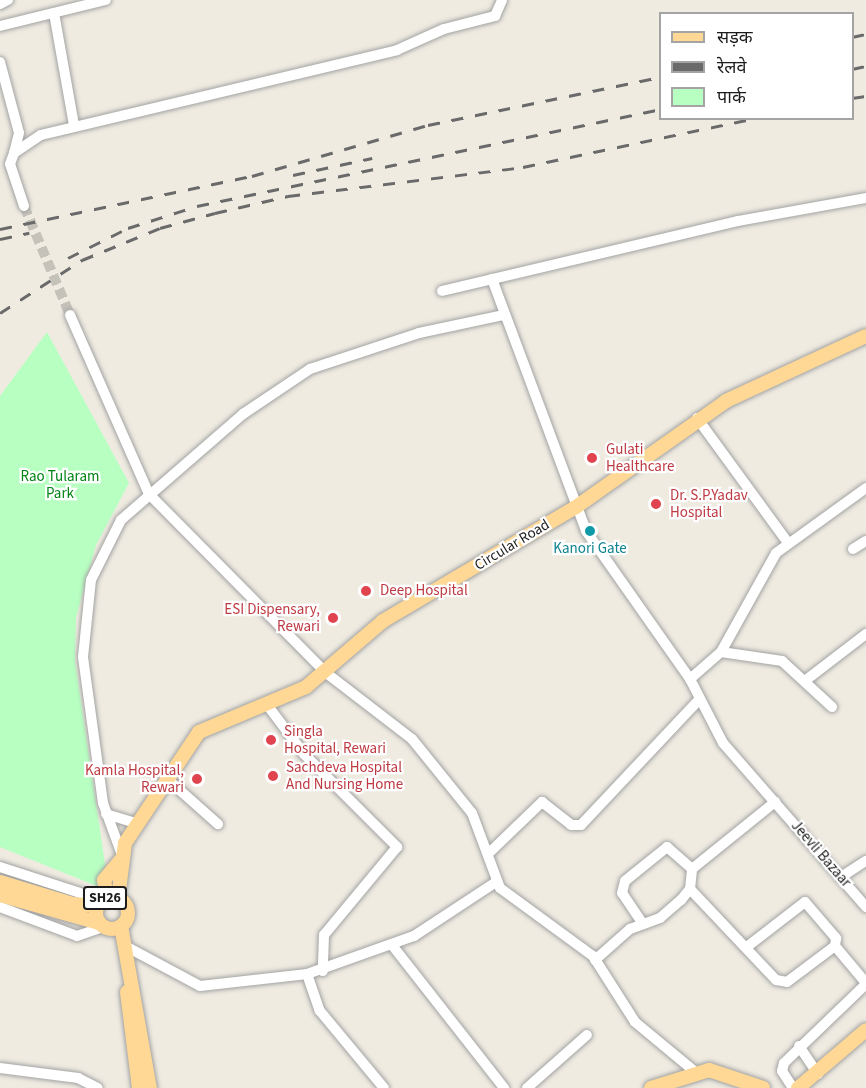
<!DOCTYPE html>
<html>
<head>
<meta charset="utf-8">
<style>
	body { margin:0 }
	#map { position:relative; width:866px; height:1088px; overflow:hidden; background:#efebe1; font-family:"Source Sans 3","Noto Sans Devanagari",sans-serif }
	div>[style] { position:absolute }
	.park>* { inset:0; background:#b8ffc2 }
	.minor-tunnel>* { height:10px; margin-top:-5px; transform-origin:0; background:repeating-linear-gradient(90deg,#c5c2ba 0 10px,transparent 0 15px) }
	.roads { filter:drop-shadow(0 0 2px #a3a3a3) drop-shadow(0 0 2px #a3a3a3) }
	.minor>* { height:10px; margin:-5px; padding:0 5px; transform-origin:5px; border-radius:5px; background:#fff }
	.major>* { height:14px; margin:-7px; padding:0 7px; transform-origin:7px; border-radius:7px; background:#ffd896 }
	.major>.ring { margin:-7px; padding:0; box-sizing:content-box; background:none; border:14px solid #ffd896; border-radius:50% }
	.rail>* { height:3px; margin-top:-1.5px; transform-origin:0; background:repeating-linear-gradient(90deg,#6a6a6a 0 12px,transparent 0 24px) }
	.dots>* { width:16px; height:16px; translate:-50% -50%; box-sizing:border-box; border:3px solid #fff; border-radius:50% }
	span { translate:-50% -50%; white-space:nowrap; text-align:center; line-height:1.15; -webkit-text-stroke:4.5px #fff; paint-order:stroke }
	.shield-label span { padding:2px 4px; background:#fff; border:2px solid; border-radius:4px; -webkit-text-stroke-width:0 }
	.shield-label { font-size:14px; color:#1c1c1c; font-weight:700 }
	.health-label { font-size:15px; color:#be3a42 }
	.left { translate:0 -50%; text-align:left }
	.right { translate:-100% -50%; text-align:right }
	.park-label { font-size:15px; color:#018413 }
	.street-label { font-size:15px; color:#1c1c1c }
	.culture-label { font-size:15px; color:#0d838f }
	.legend { position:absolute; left:659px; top:12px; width:195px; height:108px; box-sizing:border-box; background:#fff; border:2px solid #a4a4a4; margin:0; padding:8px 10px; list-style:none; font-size:18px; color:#1c1c1c }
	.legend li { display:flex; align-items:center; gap:12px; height:30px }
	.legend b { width:30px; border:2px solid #a4a4a4 }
</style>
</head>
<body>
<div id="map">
	<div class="park">
		<div style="clip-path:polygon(47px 332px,129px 483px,96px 545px,76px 618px,75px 661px,109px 891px,0 847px,0 396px)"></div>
	</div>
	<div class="minor-tunnel">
		<div style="left:24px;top:206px;width:118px;rotate:67.1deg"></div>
	</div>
	<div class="roads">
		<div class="minor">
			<div style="left:0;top:4px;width:9px;rotate:-27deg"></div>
			<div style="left:54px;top:13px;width:114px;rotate:79.9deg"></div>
			<div style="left:0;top:26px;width:109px;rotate:-13.8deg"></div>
			<div style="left:0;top:62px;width:73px;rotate:75deg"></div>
			<div style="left:19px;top:133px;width:21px;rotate:104deg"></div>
			<div style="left:24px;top:206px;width:44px;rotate:-108.4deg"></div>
			<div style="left:10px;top:164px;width:12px;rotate:-70deg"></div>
			<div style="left:14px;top:153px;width:32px;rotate:-34deg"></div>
			<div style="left:41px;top:135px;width:366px;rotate:-13.4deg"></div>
			<div style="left:397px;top:50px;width:51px;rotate:-24.1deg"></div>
			<div style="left:444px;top:29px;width:53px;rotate:-14.3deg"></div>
			<div style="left:495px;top:16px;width:17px;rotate:-66deg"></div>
			<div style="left:492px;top:279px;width:269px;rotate:69.5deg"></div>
			<div style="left:586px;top:531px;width:181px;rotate:54.9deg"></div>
			<div style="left:690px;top:679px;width:72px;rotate:62.7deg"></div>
			<div style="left:723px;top:743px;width:218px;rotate:48.9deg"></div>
			<div style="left:442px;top:291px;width:304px;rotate:-13.3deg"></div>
			<div style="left:738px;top:221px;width:130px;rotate:-10.2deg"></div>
			<div style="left:70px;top:315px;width:196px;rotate:66.2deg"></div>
			<div style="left:149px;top:494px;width:250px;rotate:45.3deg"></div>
			<div style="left:325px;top:672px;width:110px;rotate:37.6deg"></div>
			<div style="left:412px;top:739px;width:95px;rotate:51deg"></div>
			<div style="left:472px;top:813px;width:80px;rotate:69.5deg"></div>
			<div style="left:500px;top:888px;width:115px;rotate:36.2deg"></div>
			<div style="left:593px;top:956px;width:78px;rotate:57.5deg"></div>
			<div style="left:635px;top:1022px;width:77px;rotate:39.7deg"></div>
			<div style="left:697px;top:418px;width:155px;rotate:53.9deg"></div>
			<div style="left:853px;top:549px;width:15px;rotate:-32deg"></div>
			<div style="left:721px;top:652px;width:62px;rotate:8.4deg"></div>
			<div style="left:782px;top:661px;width:68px;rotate:42.6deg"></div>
			<div style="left:690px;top:679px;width:41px;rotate:-41.1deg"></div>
			<div style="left:721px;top:652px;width:113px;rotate:-60.9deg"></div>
			<div style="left:776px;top:553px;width:111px;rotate:-35.8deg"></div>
			<div style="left:806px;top:680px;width:76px;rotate:-37.5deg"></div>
			<div style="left:268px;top:706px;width:60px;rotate:53.1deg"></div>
			<div style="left:304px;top:754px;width:132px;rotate:45deg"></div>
			<div style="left:397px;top:847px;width:114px;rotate:129.7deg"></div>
			<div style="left:324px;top:935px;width:36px;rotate:92deg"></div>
			<div style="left:165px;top:777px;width:71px;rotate:41.6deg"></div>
			<div style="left:106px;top:814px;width:31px;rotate:17deg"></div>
			<div style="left:489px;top:853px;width:74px;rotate:-43.9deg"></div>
			<div style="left:542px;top:802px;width:37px;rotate:38deg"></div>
			<div style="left:571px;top:825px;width:10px"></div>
			<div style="left:581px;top:825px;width:170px;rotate:-46.7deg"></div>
			<div style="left:122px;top:855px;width:55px;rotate:-110.1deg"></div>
			<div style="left:103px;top:803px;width:147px;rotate:-97.8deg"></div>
			<div style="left:83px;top:657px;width:77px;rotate:-84.1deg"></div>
			<div style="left:91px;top:580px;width:67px;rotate:-63.4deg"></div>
			<div style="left:121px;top:520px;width:162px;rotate:-41deg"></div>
			<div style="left:243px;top:414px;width:81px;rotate:-33.9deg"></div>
			<div style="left:310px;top:369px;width:115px;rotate:-18.3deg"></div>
			<div style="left:419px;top:333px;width:87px;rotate:-12deg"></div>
			<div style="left:0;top:867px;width:107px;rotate:17.9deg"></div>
			<div style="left:841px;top:877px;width:30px;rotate:-33deg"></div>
			<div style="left:690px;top:889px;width:125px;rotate:46.6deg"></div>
			<div style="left:776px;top:980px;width:11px;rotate:10deg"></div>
			<div style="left:787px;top:982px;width:60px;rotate:-36.9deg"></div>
			<div style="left:835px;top:946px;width:48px;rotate:50deg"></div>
			<div style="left:0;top:907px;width:82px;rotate:20.6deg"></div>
			<div style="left:77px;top:936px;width:28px;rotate:-19deg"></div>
			<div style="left:643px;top:924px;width:37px;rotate:-124deg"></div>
			<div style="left:622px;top:893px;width:12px;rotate:-76deg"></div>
			<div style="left:625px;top:881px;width:54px;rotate:-39deg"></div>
			<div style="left:667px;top:847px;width:33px;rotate:41deg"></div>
			<div style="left:392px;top:945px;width:182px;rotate:51.9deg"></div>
			<div style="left:748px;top:946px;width:72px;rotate:-37.7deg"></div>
			<div style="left:805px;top:902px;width:48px;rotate:49.3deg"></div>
			<div style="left:836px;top:938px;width:8px;rotate:97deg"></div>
			<div style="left:127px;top:947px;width:83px;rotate:28.1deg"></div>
			<div style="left:200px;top:986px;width:108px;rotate:-6.4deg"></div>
			<div style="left:307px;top:974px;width:114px;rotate:-19.6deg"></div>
			<div style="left:414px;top:936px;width:98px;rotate:-33.4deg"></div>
			<div style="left:595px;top:960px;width:47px;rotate:-41.5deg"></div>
			<div style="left:630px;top:929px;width:32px;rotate:-20deg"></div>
			<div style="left:660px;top:918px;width:28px;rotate:-41deg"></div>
			<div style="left:681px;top:900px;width:14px;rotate:-51deg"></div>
			<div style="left:690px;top:889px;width:20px;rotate:-84deg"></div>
			<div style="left:692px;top:869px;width:107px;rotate:-38.9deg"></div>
			<div style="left:307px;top:974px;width:39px;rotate:71deg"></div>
			<div style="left:320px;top:1011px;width:100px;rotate:50.3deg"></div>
			<div style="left:799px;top:1046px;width:34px;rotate:56deg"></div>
			<div style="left:0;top:1068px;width:79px;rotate:7.3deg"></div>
			<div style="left:78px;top:1078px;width:22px;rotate:27deg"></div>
			<div style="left:527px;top:1088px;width:80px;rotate:-41.5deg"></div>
			<div style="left:793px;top:1088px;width:20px;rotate:-123deg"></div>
			<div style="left:782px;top:1071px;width:8px;rotate:-76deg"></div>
			<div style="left:784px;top:1063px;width:114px;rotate:-43.9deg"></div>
		</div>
		<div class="major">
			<div style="left:0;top:882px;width:76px;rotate:16.8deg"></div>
			<div style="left:73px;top:904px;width:24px;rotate:5deg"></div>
			<div style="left:0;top:895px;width:103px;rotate:15.8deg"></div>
			<div class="ring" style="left:96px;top:897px;width:18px;height:18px"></div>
			<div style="left:107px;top:897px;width:17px;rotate:-100deg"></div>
			<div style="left:104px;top:880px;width:26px;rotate:-50deg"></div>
			<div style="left:118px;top:898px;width:55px;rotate:-82.7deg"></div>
			<div style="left:125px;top:843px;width:133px;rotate:-56.3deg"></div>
			<div style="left:199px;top:732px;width:116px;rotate:-22.8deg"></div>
			<div style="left:306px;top:687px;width:101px;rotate:-40.6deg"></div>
			<div style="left:383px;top:621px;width:224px;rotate:-30.6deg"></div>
			<div style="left:576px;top:507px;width:184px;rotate:-35.2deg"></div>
			<div style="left:726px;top:401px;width:154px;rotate:-24.9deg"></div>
			<div style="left:121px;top:926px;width:165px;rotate:79.9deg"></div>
			<div style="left:127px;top:992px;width:97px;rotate:82.9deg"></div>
			<div style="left:651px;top:1088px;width:61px;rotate:-17.2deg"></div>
			<div style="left:709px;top:1070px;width:57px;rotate:18.4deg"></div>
			<div style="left:798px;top:1088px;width:89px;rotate:-40.5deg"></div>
		</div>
	</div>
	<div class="rail">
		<div style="left:852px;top:37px;width:14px;rotate:-12deg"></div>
		<div style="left:852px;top:69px;width:14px;rotate:-12deg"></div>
		<div style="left:852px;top:98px;width:14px;rotate:-8deg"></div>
		<div style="left:293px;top:175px;width:81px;rotate:-12.1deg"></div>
		<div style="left:0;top:229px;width:258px;rotate:-11.9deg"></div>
		<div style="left:252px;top:176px;width:183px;rotate:-16.2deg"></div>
		<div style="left:428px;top:125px;width:237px;rotate:-11.7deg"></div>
		<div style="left:0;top:239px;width:30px;rotate:-12deg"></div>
		<div style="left:68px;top:258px;width:67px;rotate:-26.6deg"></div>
		<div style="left:128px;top:228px;width:72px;rotate:-17.7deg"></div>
		<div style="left:197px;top:206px;width:473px;rotate:-11.8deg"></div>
		<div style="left:0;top:313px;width:98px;rotate:-32.9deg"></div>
		<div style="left:82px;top:260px;width:84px;rotate:-22.3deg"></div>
		<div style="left:160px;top:228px;width:57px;rotate:-15.3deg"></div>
		<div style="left:215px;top:213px;width:75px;rotate:-13.1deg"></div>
		<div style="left:288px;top:196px;width:237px;rotate:-7deg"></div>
		<div style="left:523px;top:167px;width:238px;rotate:-11.9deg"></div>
	</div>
	<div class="dots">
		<div style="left:592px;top:458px;background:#e0444e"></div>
		<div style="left:656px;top:504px;background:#e0444e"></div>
		<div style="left:590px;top:531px;background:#0f9aa8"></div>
		<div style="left:366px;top:591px;background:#e0444e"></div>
		<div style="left:333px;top:618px;background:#e0444e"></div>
		<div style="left:271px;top:740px;background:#e0444e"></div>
		<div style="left:273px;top:776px;background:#e0444e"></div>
		<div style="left:197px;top:779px;background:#e0444e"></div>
	</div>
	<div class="shield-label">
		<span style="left:105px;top:898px">SH26</span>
	</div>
	<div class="health-label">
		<span class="left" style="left:606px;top:458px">Gulati<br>Healthcare</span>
		<span class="left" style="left:670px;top:504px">Dr. S.P.Yadav<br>Hospital</span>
		<span class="left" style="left:380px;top:591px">Deep Hospital</span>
		<span class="right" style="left:320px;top:618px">ESI Dispensary,<br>Rewari</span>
		<span class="left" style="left:284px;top:740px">Singla<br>Hospital, Rewari</span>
		<span class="left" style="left:286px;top:776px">Sachdeva Hospital<br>And Nursing Home</span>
		<span class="right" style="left:184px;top:779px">Kamla Hospital,<br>Rewari</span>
	</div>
	<div class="park-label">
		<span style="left:60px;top:485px">Rao Tularam<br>Park</span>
	</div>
	<div class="street-label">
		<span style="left:512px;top:545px;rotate:-31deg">Circular Road</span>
		<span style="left:821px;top:854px;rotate:49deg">Jeevli Bazaar</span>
	</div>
	<div class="culture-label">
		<span style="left:590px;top:549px">Kanori Gate</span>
	</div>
	<ul class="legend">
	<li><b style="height:8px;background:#ffd896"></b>सड़क</li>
	<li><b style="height:8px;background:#6a6a6a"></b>रेलवे</li>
	<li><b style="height:16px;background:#b8ffc2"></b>पार्क</li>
	</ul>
</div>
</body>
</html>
